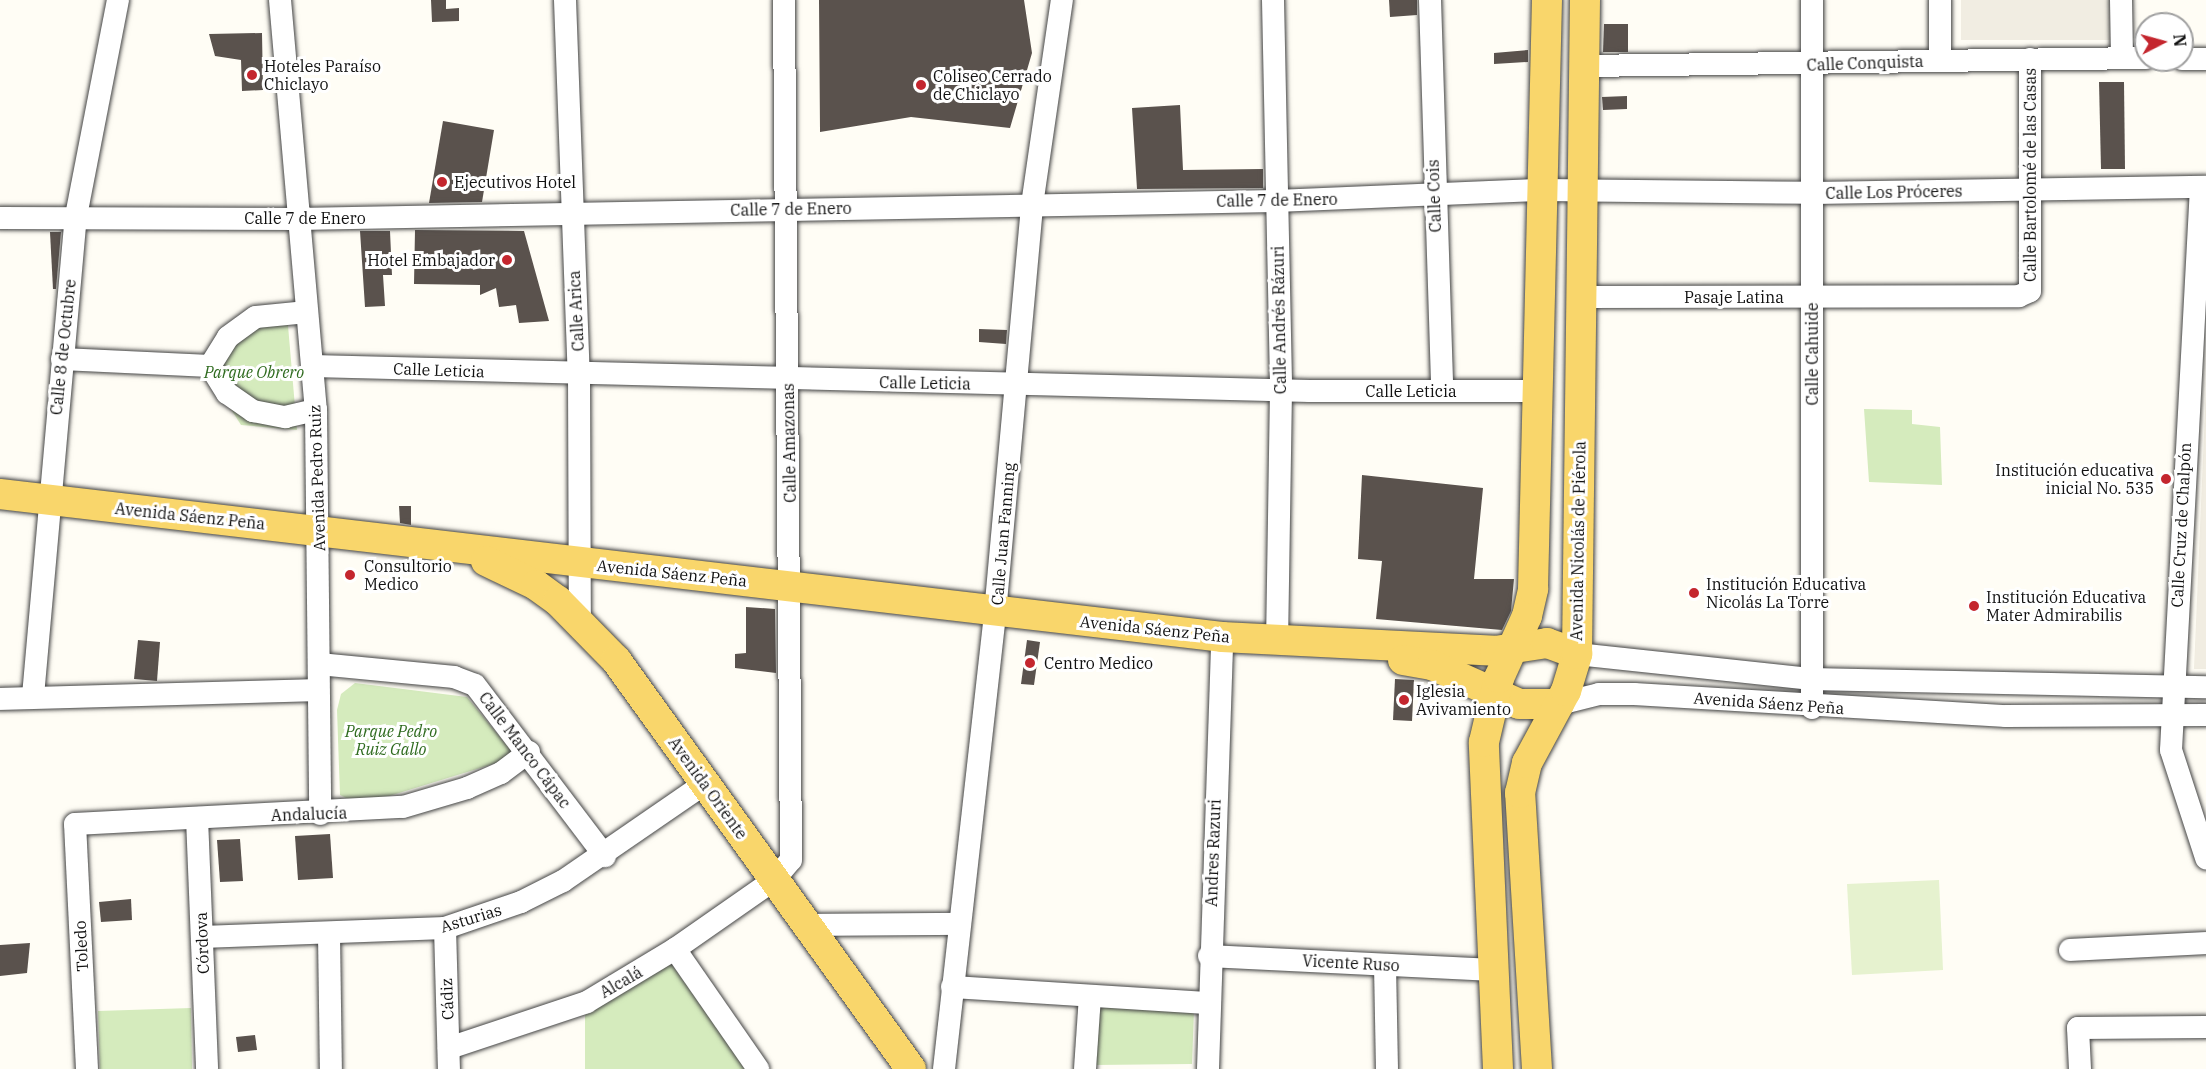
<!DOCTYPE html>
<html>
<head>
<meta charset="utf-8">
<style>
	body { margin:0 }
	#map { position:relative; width:2206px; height:1069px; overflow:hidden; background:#fffdf5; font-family:"IBM Plex Serif",serif }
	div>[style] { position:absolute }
	.green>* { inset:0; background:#d5ebbd }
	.pitch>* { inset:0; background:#e6f2cf }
	.plaza>* { inset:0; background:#f1ede2 }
	.building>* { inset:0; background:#5a524d }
	.roads { filter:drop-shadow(0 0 2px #444) drop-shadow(0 0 2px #444) }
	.minor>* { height:22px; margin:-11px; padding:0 11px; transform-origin:11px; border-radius:11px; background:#fff }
	.major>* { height:30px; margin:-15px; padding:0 15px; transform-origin:15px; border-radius:15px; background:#f9d66b }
	.dots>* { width:16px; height:16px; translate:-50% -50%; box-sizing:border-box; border:3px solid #fff; border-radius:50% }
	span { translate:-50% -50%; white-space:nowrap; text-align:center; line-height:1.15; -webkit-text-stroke:6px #fff; paint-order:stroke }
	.street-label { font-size:16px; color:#111 }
	.poi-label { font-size:16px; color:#111 }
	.left { translate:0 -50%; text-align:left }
	.right { translate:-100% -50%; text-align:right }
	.park-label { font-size:16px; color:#2f6b1f; font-style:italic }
	.north { position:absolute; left:2134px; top:12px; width:60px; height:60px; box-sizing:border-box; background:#fff; border:2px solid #a0a0a0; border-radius:50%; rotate:84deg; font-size:16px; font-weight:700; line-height:24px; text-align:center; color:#111 }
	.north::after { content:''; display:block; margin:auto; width:21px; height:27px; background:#c4262e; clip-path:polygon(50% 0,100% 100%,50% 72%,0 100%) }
</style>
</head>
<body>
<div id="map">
	<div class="green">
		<div style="clip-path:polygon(287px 314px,297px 430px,241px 425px,211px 378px,225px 338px)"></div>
		<div style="clip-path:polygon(1864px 409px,1912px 410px,1912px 424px,1940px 427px,1942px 485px,1869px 482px)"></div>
		<div style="clip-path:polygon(355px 683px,467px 697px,512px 752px,503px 761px,360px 805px,340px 795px,337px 710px,341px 694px)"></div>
		<div style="clip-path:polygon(670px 962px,746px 1069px,585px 1069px,585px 1015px)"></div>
		<div style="clip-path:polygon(1098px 1004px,1194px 1010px,1192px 1064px,1094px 1065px)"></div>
		<div style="clip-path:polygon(191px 1008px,192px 1069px,100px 1069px,98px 1011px)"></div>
	</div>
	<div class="pitch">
		<div style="clip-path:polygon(1939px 880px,1943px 970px,1852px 975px,1847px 884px)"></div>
	</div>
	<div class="plaza">
		<div style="clip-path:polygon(1961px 0,2111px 0,2111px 40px,1961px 40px)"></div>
		<div style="clip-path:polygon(2206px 388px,2206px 669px,2194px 669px)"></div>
	</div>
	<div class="building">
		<div style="clip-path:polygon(431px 0,446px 0,446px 9px,459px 8px,459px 21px,432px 22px)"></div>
		<div style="clip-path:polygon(819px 0,1024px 0,1032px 53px,1010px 128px,911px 117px,820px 132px)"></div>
		<div style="clip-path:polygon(1389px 0,1417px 0,1417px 15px,1390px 17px)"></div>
		<div style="clip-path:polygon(1604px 24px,1628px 24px,1628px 52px,1603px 52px)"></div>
		<div style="clip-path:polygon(262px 33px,263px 90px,242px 91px,241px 60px,215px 56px,209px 34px)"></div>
		<div style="clip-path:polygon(1528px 50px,1528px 62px,1494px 64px,1494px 53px)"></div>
		<div style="clip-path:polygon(2099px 82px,2124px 82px,2125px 169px,2101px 169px)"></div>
		<div style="clip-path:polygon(1627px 96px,1627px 109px,1603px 110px,1602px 97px)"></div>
		<div style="clip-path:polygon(1180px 105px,1183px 170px,1263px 169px,1263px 188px,1137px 189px,1132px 108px)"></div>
		<div style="clip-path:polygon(443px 121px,494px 130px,482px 202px,429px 203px)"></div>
		<div style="clip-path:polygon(415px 230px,524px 231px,549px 321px,519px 323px,516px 305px,499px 307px,496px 288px,480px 295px,480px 285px,414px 284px)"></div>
		<div style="clip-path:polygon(360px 231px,390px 231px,392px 275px,383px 275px,385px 306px,365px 307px)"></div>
		<div style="clip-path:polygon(50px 232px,61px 232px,56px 289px,53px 289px)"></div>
		<div style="clip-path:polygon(979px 329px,1007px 330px,1006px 344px,979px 342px)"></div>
		<div style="clip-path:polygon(1362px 475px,1483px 488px,1474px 579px,1514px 579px,1511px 611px,1502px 630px,1376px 619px,1382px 561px,1358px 559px)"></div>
		<div style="clip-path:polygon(399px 506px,411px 506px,411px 525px,400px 523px)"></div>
		<div style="clip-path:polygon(746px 607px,775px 609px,776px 673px,735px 668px,735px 654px,746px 653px)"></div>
		<div style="clip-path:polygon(138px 640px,160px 642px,157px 681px,134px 679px)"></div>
		<div style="clip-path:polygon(1027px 640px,1040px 642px,1034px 685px,1021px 684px)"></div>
		<div style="clip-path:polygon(1395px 679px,1414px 680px,1412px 721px,1393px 720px)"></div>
		<div style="clip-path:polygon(330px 834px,333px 878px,298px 880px,295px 836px)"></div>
		<div style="clip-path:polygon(240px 839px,243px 881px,220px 882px,217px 840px)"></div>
		<div style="clip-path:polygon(131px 899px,132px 920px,101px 922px,99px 902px)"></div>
		<div style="clip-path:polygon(30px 943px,27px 973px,0 976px,0 945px)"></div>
		<div style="clip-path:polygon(255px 1035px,257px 1050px,238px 1052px,236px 1037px)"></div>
	</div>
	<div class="roads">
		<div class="minor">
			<div style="left:280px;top:0;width:412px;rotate:85deg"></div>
			<div style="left:316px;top:410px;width:404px;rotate:89.4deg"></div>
			<div style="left:565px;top:0;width:374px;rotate:87.9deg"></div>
			<div style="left:579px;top:374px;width:249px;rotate:89.8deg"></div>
			<div style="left:1273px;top:0;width:390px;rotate:88.8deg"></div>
			<div style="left:1281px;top:390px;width:249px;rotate:90.9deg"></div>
			<div style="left:1430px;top:0;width:391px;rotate:88.2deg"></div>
			<div style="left:2121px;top:0;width:58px;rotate:89deg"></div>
			<div style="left:2182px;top:59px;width:24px"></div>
			<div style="left:1940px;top:60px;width:60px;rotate:-90deg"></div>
			<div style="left:1584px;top:66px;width:562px;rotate:-0.82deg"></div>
			<div style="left:2201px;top:187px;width:564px;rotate:93.05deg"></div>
			<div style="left:2171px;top:750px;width:114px;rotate:72deg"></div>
			<div style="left:0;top:218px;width:298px;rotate:0.2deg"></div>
			<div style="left:298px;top:219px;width:978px;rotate:-1.05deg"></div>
			<div style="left:1276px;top:201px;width:267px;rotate:-2.4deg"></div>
			<div style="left:1543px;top:190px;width:270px;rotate:0.6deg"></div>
			<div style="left:1813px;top:193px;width:393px;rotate:-0.9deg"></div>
			<div style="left:1581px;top:297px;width:438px;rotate:-0.1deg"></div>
			<div style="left:2019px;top:296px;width:12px;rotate:-24deg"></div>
			<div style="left:2030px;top:291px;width:232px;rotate:-90deg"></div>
			<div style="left:62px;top:359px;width:148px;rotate:2.7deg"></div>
			<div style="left:210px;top:366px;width:32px;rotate:58deg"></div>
			<div style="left:227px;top:393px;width:32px;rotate:35deg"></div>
			<div style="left:253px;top:411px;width:33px;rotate:11deg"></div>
			<div style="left:285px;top:417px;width:32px;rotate:-13deg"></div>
			<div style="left:210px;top:366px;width:34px;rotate:-58deg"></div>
			<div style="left:228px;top:337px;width:34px;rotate:-36deg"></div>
			<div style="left:256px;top:317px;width:51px;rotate:-5.6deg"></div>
			<div style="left:312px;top:366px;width:998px;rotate:1.43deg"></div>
			<div style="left:1310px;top:391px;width:228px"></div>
			<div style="left:1577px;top:654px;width:234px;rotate:6.1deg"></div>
			<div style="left:1810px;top:679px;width:396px;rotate:1.2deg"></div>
			<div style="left:319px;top:664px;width:136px;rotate:5.5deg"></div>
			<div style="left:454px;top:677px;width:22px;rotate:21deg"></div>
			<div style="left:475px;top:685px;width:215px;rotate:52.8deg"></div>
			<div style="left:33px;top:696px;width:482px;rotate:-84.9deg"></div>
			<div style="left:76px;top:216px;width:220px;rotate:-79deg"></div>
			<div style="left:0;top:699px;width:318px;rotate:-1.6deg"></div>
			<div style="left:1559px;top:704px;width:41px;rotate:-14deg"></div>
			<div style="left:1599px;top:694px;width:35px"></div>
			<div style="left:1634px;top:694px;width:373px;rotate:3.4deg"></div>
			<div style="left:2006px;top:716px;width:200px;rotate:-0.3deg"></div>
			<div style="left:1812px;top:708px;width:708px;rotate:-90deg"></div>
			<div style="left:197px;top:818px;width:251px;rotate:87.7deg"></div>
			<div style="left:807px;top:925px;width:153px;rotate:-0.4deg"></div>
			<div style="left:445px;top:928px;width:141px;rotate:88.4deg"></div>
			<div style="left:329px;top:934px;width:135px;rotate:89.2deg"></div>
			<div style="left:202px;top:937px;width:243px;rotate:-2.1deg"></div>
			<div style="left:445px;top:928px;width:80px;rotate:-18.9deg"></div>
			<div style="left:521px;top:902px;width:47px;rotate:-26.6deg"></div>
			<div style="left:563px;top:881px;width:171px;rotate:-34.5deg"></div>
			<div style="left:675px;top:949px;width:146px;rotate:55.3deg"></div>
			<div style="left:2070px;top:950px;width:136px;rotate:-2.9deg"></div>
			<div style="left:1209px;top:956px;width:284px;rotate:2.8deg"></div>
			<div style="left:1385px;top:965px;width:104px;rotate:88.9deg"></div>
			<div style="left:952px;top:987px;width:256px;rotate:3.6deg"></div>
			<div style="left:449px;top:1048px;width:145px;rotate:-18.4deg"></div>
			<div style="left:587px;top:1002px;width:103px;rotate:-31.1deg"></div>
			<div style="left:675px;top:949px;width:121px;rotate:-34.9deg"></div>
			<div style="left:774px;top:880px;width:26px;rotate:-50deg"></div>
			<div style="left:791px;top:860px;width:860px;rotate:-90.47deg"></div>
			<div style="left:87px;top:1069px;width:245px;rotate:-92.8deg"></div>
			<div style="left:75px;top:824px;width:328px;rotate:-3deg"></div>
			<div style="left:403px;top:807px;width:67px;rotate:-16.5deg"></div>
			<div style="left:467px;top:788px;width:37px;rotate:-24deg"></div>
			<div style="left:501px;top:773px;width:35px;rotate:-37deg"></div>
			<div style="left:944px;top:1069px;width:459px;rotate:-83.6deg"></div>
			<div style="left:995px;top:613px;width:410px;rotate:-84.8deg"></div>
			<div style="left:1032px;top:205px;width:207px;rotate:-81.7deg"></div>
			<div style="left:1085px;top:1069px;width:73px;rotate:-86.1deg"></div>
			<div style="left:1208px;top:1069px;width:432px;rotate:-88.1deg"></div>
			<div style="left:2080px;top:1069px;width:41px;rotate:-92.8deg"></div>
			<div style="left:2078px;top:1028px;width:128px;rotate:-0.4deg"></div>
		</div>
		<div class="major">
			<div style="left:0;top:494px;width:1230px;rotate:6.67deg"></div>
			<div style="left:1222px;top:637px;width:273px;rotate:2.9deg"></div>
			<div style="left:1495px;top:651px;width:53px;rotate:-8.7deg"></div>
			<div style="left:1547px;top:643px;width:32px;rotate:20deg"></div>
			<div style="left:486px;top:561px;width:55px;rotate:25.6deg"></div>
			<div style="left:536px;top:585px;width:27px;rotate:36deg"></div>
			<div style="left:558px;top:601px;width:83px;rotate:45.5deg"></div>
			<div style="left:616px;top:660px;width:504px;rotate:54.2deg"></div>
			<div style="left:1403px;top:660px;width:29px;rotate:10deg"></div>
			<div style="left:1432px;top:665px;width:95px;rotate:24.1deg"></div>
			<div style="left:1519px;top:704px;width:40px"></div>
			<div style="left:1498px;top:1069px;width:327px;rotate:-92.5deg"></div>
			<div style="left:1484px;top:742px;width:66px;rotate:-76.8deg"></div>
			<div style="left:1499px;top:678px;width:68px;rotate:-65.7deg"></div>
			<div style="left:1527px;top:616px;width:28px;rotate:-77deg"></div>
			<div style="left:1533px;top:589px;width:589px;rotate:-88.64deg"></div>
			<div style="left:1537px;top:1069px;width:277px;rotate:-93.5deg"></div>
			<div style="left:1520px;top:793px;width:31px;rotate:-77deg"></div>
			<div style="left:1527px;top:763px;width:82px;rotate:-61.6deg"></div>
			<div style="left:1566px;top:691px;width:39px;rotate:-73deg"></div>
			<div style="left:1577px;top:654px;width:654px;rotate:-89.3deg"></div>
		</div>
	</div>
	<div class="dots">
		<div style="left:252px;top:75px;background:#c4262e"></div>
		<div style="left:921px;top:85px;background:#c4262e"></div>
		<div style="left:442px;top:182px;background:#c4262e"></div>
		<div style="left:507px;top:260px;background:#c4262e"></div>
		<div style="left:2166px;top:479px;background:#c4262e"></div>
		<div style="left:350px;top:575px;background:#c4262e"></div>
		<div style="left:1694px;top:593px;background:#c4262e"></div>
		<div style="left:1974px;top:606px;background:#c4262e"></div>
		<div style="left:1030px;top:663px;background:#c4262e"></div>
		<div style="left:1404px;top:700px;background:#c4262e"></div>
	</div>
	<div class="street-label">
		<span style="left:1865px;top:63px;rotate:-2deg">Calle Conquista</span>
		<span style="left:2030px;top:175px;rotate:-90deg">Calle Bartolomé de las Casas</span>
		<span style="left:1894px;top:192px;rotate:-1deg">Calle Los Próceres</span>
		<span style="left:1434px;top:196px;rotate:-92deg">Calle Cois</span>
		<span style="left:1277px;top:200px;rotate:-1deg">Calle 7 de Enero</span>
		<span style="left:791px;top:209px;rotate:-1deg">Calle 7 de Enero</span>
		<span style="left:305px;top:218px">Calle 7 de Enero</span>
		<span style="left:1734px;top:297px">Pasaje Latina</span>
		<span style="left:576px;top:311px;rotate:-93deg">Calle Arica</span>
		<span style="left:1279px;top:320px;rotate:-91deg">Calle Andrés Rázuri</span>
		<span style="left:63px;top:347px;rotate:-84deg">Calle 8 de Octubre</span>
		<span style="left:1812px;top:354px;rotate:-90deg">Calle Cahuide</span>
		<span style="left:439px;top:370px;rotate:2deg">Calle Leticia</span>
		<span style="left:925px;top:383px;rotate:1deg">Calle Leticia</span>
		<span style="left:1411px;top:391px">Calle Leticia</span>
		<span style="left:789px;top:443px;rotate:-91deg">Calle Amazonas</span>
		<span style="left:317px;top:478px;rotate:-92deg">Avenida Pedro Ruiz</span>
		<span style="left:190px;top:516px;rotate:6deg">Avenida Sáenz Peña</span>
		<span style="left:2181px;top:525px;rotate:-87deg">Calle Cruz de Chalpón</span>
		<span style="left:1003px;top:534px;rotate:-85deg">Calle Juan Fanning</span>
		<span style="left:1578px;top:541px;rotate:-89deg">Avenida Nicolás de Piérola</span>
		<span style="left:672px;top:573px;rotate:6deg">Avenida Sáenz Peña</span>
		<span style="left:1155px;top:629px;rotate:6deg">Avenida Sáenz Peña</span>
		<span style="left:1769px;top:703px;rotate:4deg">Avenida Sáenz Peña</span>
		<span style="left:525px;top:750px;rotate:53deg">Calle Manco Cápac</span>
		<span style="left:708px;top:788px;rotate:54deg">Avenida Oriente</span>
		<span style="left:309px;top:814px;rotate:-2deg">Andalucía</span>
		<span style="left:1213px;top:853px;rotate:-88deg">Andres Razuri</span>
		<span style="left:471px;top:918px;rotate:-17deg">Asturias</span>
		<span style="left:202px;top:943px;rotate:-92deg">Córdova</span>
		<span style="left:81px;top:946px;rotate:-93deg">Toledo</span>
		<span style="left:1351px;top:963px;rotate:3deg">Vicente Ruso</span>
		<span style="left:621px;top:982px;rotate:-30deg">Alcalá</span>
		<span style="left:447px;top:999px;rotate:-92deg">Cádiz</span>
	</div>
	<div class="poi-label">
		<span class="left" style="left:264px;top:75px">Hoteles Paraíso<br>Chiclayo</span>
		<span class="left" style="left:933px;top:85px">Coliseo Cerrado<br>de Chiclayo</span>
		<span class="left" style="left:454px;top:182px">Ejecutivos Hotel</span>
		<span class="right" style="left:495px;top:260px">Hotel Embajador</span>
		<span class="right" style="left:2154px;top:479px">Institución educativa<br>inicial No. 535</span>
		<span class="left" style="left:364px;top:575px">Consultorio<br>Medico</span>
		<span class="left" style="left:1706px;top:593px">Institución Educativa<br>Nicolás La Torre</span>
		<span class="left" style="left:1986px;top:606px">Institución Educativa<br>Mater Admirabilis</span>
		<span class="left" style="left:1044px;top:663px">Centro Medico</span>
		<span class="left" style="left:1416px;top:700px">Iglesia<br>Avivamiento</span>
	</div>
	<div class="park-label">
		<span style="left:254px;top:372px">Parque Obrero</span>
		<span style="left:391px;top:740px">Parque Pedro<br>Ruiz Gallo</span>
	</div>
	<div class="north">N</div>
</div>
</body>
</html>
